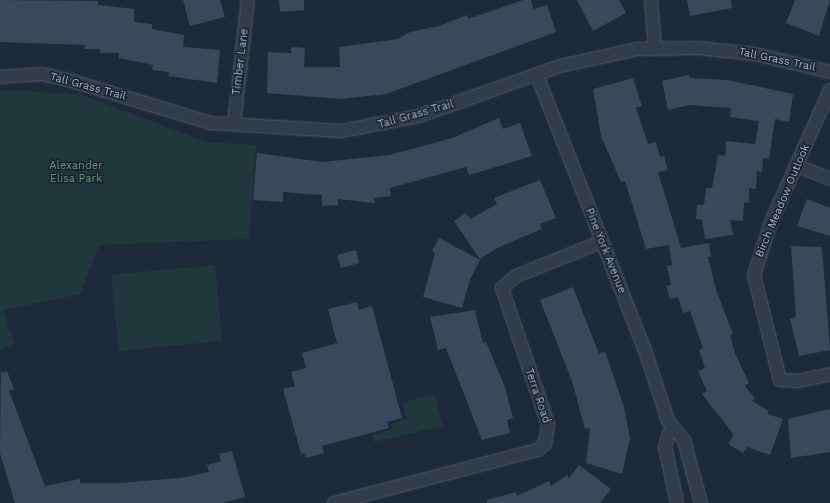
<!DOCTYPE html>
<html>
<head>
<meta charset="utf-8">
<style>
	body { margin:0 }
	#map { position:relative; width:830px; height:503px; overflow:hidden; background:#1e2a3a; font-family:"Work Sans",sans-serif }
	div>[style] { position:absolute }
	.green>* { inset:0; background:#20383b }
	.building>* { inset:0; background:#3a485b }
	.roads { filter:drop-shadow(0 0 1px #4f5968) drop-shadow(0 0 1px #4f5968) }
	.minor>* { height:12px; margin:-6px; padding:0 6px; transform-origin:6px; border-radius:6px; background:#323c4a }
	span { translate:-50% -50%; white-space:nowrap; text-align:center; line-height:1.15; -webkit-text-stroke:3px #18212f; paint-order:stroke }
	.street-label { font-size:11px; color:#acb6c7 }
	.park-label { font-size:11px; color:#619a6f }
</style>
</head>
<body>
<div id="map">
	<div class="green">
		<div style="clip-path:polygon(18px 90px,82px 95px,206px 142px,256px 145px,249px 239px,99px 245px,80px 294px,3px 310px,14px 344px,0 349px,0 91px)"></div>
		<div style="clip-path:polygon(215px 265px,222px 341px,119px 351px,111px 275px)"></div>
		<div style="clip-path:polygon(434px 394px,443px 426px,374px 442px,372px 435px,392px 429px,391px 424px,407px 419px,402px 403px)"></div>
	</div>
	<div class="building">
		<div style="clip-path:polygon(0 0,98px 1px,98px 5px,134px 9px,134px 22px,152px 24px,152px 29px,184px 35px,183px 47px,220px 50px,217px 83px,168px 76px,169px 72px,152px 70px,153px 65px,119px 58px,119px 53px,100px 53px,100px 49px,85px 49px,85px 45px,0 42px)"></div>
		<div style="clip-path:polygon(183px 0,220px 0,225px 17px,190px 26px)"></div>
		<div style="clip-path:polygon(279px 0,304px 0,304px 10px,280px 12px)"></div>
		<div style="clip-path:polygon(523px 0,531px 0,533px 9px,547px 5px,556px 32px,386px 94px,341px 99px,267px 93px,268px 52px,291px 53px,291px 47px,305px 48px,304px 67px,340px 67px,339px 47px,398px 39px,410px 32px,439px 26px,467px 15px,468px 19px)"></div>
		<div style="clip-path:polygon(577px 0,619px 0,626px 13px,593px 31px)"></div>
		<div style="clip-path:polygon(687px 0,731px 0,732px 8px,690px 16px)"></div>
		<div style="clip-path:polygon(795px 0,830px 0,819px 36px,786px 23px)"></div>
		<div style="clip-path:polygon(689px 75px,690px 78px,727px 80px,793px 94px,789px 122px,775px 119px,769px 159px,763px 158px,762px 172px,757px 171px,756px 189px,749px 188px,749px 203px,744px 202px,743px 221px,730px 220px,733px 235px,705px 239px,702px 220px,696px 219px,697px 205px,704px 205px,706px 188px,712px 188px,718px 155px,725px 156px,726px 141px,755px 144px,759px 121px,730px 117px,731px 108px,690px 105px,668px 110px,662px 81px)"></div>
		<div style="clip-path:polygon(633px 78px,642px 106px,636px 108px,648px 144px,656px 142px,660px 157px,664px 156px,668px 170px,658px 172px,681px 248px,709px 243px,711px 257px,708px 257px,716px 290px,733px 334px,730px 335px,735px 353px,749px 383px,745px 386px,755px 398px,752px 401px,769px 411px,767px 414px,783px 419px,770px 455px,747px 447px,743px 453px,728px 444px,734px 435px,702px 394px,707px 391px,698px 371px,705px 368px,699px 350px,703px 348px,690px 311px,683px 313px,678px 297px,670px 299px,666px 286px,671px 285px,667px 266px,672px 265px,669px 245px,646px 249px,625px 181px,621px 182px,601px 136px,593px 89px)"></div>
		<div style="clip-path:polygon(499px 118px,503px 129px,520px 123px,532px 156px,469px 175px,466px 167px,390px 188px,391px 196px,374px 198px,375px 203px,338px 199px,338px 205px,322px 206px,322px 195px,283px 192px,283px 202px,253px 200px,257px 153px,322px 162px,390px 155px,452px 138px)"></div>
		<div style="clip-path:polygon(540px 180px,556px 218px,540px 224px,542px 229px,497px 248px,480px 259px,454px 221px,466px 213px,470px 219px,497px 204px,494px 198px)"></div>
		<div style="clip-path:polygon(807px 199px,830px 208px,830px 236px,797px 226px)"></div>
		<div style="clip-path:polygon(439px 238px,480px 260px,470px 279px,462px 308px,423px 297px,435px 253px,432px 251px)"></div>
		<div style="clip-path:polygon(791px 246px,822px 247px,830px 350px,799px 356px,790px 319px,796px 317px)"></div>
		<div style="clip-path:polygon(356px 250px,359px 263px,341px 268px,337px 255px)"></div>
		<div style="clip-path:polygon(573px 287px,599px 354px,605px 351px,624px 407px,630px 438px,622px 474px,586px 463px,590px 428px,585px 429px,572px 381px,540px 300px)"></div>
		<div style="clip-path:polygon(357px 302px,359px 310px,372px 306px,402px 418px,387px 422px,389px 428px,322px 446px,324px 453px,306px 458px,304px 453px,301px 454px,283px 389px,295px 386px,291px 372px,306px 368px,302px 353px,337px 343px,328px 309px)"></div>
		<div style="clip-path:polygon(475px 310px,483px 343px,486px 342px,505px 387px,513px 418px,507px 420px,510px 433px,482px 440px,446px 348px,438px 350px,430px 317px)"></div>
		<div style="clip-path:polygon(1px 369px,2px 373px,7px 371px,14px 389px,9px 391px,45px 486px,80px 479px,80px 483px,119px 483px,181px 478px,209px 472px,207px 465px,221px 461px,219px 454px,232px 451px,245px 497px,223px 503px,15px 503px,0 453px)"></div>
		<div style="clip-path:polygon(830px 409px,830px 452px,791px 458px,788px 419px)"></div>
		<div style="clip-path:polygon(579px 465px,611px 489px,600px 503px,487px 503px,487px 500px,516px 492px,517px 496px,549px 481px,551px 486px,567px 475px,569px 478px)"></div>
	</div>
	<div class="roads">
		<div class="minor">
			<div style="left:651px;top:0;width:48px;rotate:85.2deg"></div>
			<div style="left:537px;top:75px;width:302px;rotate:68.6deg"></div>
			<div style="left:647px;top:356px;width:68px;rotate:72.1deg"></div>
			<div style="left:668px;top:421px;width:25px;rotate:50deg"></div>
			<div style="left:684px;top:440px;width:65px;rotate:74.9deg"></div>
			<div style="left:0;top:77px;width:42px;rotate:-4.1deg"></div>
			<div style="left:42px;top:74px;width:31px;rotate:13deg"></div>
			<div style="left:72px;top:81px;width:144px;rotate:16.9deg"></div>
			<div style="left:210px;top:123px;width:131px;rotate:3.5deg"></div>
			<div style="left:341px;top:131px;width:79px;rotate:-10.9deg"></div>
			<div style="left:419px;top:116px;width:150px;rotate:-19.5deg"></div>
			<div style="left:560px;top:66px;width:79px;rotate:-12.4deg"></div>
			<div style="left:637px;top:49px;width:61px;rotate:-0.9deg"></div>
			<div style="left:698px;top:48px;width:57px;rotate:6deg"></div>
			<div style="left:755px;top:54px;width:77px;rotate:13.5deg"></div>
			<div style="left:830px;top:90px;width:145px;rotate:114.1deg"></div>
			<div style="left:771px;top:222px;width:56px;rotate:107.8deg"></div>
			<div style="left:754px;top:275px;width:108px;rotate:76.1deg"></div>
			<div style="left:780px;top:380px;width:18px;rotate:3deg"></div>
			<div style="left:798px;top:381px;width:33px;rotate:-12deg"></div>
			<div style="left:234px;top:124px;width:125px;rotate:-83.6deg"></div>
			<div style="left:798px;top:166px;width:35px;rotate:22deg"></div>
			<div style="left:671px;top:428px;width:19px;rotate:108deg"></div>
			<div style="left:665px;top:446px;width:58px;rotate:78.1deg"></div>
			<div style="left:334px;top:503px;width:211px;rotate:-14.6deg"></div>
			<div style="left:538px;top:450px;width:9px;rotate:-41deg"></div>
			<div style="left:545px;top:444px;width:20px;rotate:-81deg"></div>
			<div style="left:548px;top:424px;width:144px;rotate:-108.7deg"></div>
			<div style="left:502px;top:288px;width:18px;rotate:-41deg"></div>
			<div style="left:516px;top:276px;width:92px;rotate:-21.8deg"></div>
		</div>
	</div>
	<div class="street-label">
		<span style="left:777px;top:60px;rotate:12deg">Tall Grass Trail</span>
		<span style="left:241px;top:62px;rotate:-83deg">Timber Lane</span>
		<span style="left:88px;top:87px;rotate:15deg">Tall Grass Trail</span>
		<span style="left:416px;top:115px;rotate:-16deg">Tall Grass Trail</span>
		<span style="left:783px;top:201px;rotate:-67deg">Birch Meadow Outlook</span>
		<span style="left:605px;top:251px;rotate:68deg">Pine York Avenue</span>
		<span style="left:537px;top:396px;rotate:71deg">Terra Road</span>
	</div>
	<div class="park-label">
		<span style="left:76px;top:173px">Alexander<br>Elisa Park</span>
	</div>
</div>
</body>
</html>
